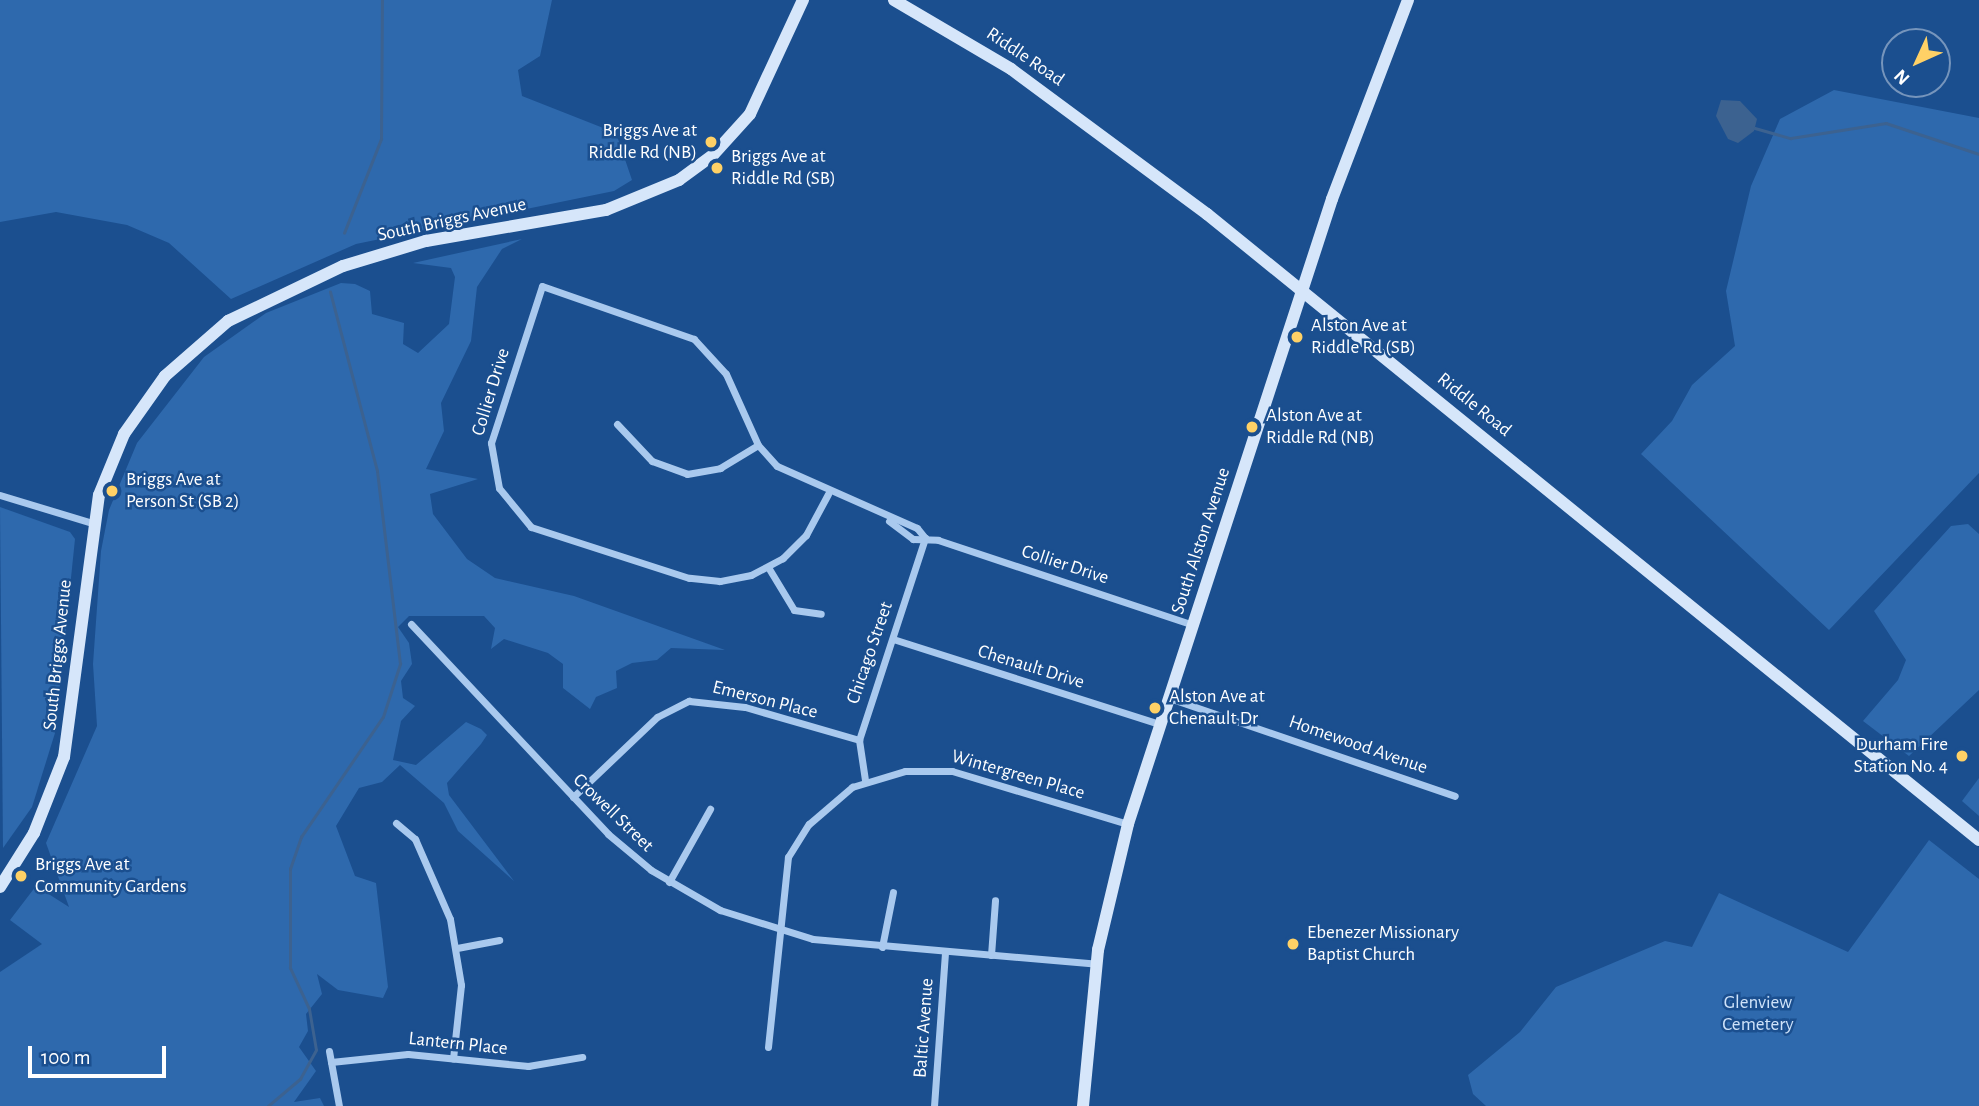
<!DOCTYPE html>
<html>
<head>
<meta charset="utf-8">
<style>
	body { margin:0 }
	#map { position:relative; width:1979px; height:1106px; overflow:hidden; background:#1b4f8f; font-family:"Alegreya Sans",sans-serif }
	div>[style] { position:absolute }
	.green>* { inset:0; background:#2e69ad }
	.water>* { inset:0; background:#3c6290 }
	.stream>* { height:2.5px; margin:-1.25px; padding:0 1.25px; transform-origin:1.25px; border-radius:1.25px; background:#3c6290 }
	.street>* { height:7px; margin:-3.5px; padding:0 3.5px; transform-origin:3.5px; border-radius:3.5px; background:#a9c9ee }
	.secondary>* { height:12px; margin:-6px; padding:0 6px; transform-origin:6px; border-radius:6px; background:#d6e6fa }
	.dots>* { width:19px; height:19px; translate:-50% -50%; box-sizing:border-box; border:4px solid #1b4f8f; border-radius:50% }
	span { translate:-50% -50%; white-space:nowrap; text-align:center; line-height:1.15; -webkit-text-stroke:5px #1b4f8f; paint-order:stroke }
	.street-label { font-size:19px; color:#fff }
	.poi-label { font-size:19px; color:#fff }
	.right { translate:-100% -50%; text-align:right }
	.left { translate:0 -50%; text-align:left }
	.park-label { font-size:19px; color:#cfe3fa }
	.north { position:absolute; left:1881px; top:28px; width:70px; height:70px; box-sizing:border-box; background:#1b4f8f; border:2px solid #7695bc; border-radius:50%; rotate:225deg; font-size:19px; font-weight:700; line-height:28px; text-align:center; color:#fff }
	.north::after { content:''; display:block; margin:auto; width:24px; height:32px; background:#ffd166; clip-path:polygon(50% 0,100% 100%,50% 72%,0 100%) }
	.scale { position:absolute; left:28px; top:1046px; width:138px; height:32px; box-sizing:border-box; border:4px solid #fff; border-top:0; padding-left:9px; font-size:21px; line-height:24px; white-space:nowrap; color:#fff; -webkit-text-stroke:5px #1b4f8f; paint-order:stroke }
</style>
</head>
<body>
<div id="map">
	<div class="green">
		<div style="clip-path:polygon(0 0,552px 0,540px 56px,518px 70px,522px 96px,616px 133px,632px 180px,614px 191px,356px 244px,231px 299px,169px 243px,127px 225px,56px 212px,0 222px)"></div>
		<div style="clip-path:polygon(1834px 90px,1979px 118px,1979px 473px,1829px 630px,1641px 454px,1672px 421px,1692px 385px,1735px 346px,1726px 291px,1751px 186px,1780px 119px)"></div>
		<div style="clip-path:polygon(522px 239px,502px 249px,477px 287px,471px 341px,441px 403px,444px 431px,426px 469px,478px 479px,430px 494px,433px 514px,467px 559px,495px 578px,574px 596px,725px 650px,671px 648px,657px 660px,632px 663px,616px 671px,617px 688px,596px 697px,590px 709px,563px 688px,563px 664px,548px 653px,504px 639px,491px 649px,495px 628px,484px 616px,409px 616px,398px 627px,409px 643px,412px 664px,401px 681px,403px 698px,415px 706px,401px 721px,393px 760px,416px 765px,466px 722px,481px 729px,487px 735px,481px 744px,447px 783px,449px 795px,514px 881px,458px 831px,444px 803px,400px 765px,382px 782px,359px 788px,336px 826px,355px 876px,376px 883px,388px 987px,383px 998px,338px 990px,317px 974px,322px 994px,306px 1014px,308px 1031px,299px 1047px,316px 1071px,294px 1102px,320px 1098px,324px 1106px,0 1106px,0 972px,42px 944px,10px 920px,36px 886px,69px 907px,46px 843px,97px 726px,93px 664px,101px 551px,109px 510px,137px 443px,204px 357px,266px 313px,341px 283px,355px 284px,370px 291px,372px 314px,404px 323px,403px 344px,418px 353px,449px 324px,455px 277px,451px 268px,413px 263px)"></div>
		<div style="clip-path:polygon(0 507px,70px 532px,75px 539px,55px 733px,32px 807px,3px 848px)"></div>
		<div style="clip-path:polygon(1968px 524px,1979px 534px,1979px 690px,1909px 756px,1863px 721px,1898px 680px,1906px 660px,1874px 611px,1951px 526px)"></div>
		<div style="clip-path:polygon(1979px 778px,1979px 816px,1962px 801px)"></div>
		<div style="clip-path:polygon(1929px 840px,1979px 879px,1979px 1106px,1486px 1106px,1473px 1094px,1468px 1075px,1520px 1032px,1556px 987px,1665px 941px,1692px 947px,1719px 893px,1848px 952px)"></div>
	</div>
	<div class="water">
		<div style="clip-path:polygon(1721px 100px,1740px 101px,1757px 119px,1754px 131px,1738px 143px,1728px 139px,1716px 116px)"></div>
	</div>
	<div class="stream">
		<div style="left:1755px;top:128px;width:37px;rotate:16deg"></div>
		<div style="left:1791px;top:138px;width:96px;rotate:-9deg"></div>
		<div style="left:1886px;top:123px;width:98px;rotate:18.4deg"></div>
		<div style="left:344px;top:233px;width:101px;rotate:-68.5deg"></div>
		<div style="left:381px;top:139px;width:139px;rotate:-89.6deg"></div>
		<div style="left:268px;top:1106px;width:42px;rotate:-40.2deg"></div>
		<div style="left:300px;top:1079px;width:33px;rotate:-61deg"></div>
		<div style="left:316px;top:1050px;width:42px;rotate:-99.7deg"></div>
		<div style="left:309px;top:1009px;width:45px;rotate:-114.9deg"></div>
		<div style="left:290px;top:968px;width:99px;rotate:-90deg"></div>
		<div style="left:290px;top:869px;width:34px;rotate:-71deg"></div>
		<div style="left:301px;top:837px;width:145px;rotate:-55.7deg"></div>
		<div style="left:383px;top:717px;width:56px;rotate:-72.2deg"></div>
		<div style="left:400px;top:664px;width:194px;rotate:-96.8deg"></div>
		<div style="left:377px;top:471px;width:185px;rotate:-104.7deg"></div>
	</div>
	<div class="street">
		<div style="left:617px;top:424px;width:51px;rotate:46.6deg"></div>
		<div style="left:652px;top:461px;width:37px;rotate:20deg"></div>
		<div style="left:687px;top:474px;width:34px;rotate:-10deg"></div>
		<div style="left:720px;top:468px;width:44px;rotate:-31.2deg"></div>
		<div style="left:828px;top:494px;width:47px;rotate:118.2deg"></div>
		<div style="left:806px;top:535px;width:33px;rotate:135deg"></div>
		<div style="left:783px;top:558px;width:36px;rotate:152deg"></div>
		<div style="left:751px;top:575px;width:32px;rotate:169deg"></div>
		<div style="left:720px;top:581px;width:31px;rotate:-174deg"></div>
		<div style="left:689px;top:578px;width:166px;rotate:-162.1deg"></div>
		<div style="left:531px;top:527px;width:50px;rotate:-129.4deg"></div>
		<div style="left:499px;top:488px;width:46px;rotate:-100.1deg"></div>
		<div style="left:491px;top:443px;width:165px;rotate:-72deg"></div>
		<div style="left:542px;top:286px;width:161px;rotate:19.2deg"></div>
		<div style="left:694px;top:339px;width:47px;rotate:47.6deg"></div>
		<div style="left:726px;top:374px;width:78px;rotate:65.7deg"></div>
		<div style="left:758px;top:445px;width:28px;rotate:48deg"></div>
		<div style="left:777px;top:466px;width:153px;rotate:23.9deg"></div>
		<div style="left:917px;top:528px;width:13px;rotate:51deg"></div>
		<div style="left:0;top:495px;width:96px;rotate:16.9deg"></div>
		<div style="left:889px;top:521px;width:30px;rotate:37deg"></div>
		<div style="left:913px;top:539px;width:25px;rotate:2deg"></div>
		<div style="left:938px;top:540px;width:270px;rotate:18.4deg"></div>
		<div style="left:768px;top:567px;width:50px;rotate:58.8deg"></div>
		<div style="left:794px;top:610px;width:27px;rotate:8deg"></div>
		<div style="left:411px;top:624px;width:288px;rotate:46.8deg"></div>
		<div style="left:608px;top:834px;width:56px;rotate:39.9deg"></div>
		<div style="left:651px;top:870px;width:80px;rotate:30.1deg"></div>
		<div style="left:720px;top:910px;width:97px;rotate:17.3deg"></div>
		<div style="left:813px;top:939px;width:285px;rotate:5deg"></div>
		<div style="left:893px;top:639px;width:280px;rotate:17.7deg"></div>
		<div style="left:1169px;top:698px;width:302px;rotate:18.9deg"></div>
		<div style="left:865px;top:780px;width:40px;rotate:-98.5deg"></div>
		<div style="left:859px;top:740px;width:213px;rotate:-71.9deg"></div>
		<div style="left:573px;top:797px;width:116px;rotate:-43.6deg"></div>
		<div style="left:657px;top:717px;width:36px;rotate:-27deg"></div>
		<div style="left:689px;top:701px;width:56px;rotate:6.1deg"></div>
		<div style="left:745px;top:707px;width:119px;rotate:16.1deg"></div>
		<div style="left:396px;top:823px;width:25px;rotate:40deg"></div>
		<div style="left:415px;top:839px;width:87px;rotate:66.4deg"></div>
		<div style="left:450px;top:919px;width:67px;rotate:80.5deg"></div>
		<div style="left:461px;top:985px;width:74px;rotate:96.2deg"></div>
		<div style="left:669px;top:882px;width:84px;rotate:-60.7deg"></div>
		<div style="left:882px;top:947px;width:56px;rotate:-78.7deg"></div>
		<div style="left:457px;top:948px;width:43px;rotate:-10.8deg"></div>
		<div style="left:991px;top:955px;width:55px;rotate:-85.8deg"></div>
		<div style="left:768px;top:1047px;width:191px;rotate:-84deg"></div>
		<div style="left:788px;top:857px;width:39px;rotate:-58deg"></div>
		<div style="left:809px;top:824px;width:57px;rotate:-40.7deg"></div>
		<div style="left:852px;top:787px;width:55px;rotate:-16.8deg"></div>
		<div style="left:905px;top:771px;width:47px"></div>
		<div style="left:952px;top:771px;width:184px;rotate:16.8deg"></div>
		<div style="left:329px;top:1051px;width:56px;rotate:79.7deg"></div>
		<div style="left:331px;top:1062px;width:77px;rotate:-5.9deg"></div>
		<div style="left:408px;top:1054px;width:121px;rotate:5.7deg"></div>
		<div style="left:528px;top:1066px;width:55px;rotate:-9.5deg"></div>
		<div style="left:934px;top:1106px;width:153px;rotate:-85.9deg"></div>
	</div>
	<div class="secondary">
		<div style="left:894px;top:0;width:136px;rotate:30.5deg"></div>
		<div style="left:1011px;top:69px;width:244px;rotate:36.5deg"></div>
		<div style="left:1207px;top:214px;width:994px;rotate:39.04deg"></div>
		<div style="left:0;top:887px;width:64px;rotate:-57.8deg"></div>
		<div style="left:34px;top:833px;width:82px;rotate:-68.5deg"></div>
		<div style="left:64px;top:757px;width:264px;rotate:-82.4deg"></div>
		<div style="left:99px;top:495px;width:66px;rotate:-67.7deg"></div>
		<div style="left:124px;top:434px;width:71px;rotate:-54.7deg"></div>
		<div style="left:165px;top:376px;width:84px;rotate:-41.1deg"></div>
		<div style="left:228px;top:321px;width:127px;rotate:-25.6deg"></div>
		<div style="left:343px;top:266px;width:87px;rotate:-16.8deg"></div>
		<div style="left:426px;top:241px;width:183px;rotate:-9.8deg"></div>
		<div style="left:606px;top:210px;width:79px;rotate:-22.3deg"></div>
		<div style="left:679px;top:180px;width:42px;rotate:-36.3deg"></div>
		<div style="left:713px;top:155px;width:55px;rotate:-47.9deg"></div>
		<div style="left:750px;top:114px;width:126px;rotate:-65.1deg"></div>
		<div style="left:1083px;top:1106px;width:157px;rotate:-84.5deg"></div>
		<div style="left:1098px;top:950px;width:130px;rotate:-76.6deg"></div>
		<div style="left:1128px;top:824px;width:657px;rotate:-71.92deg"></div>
		<div style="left:1332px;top:199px;width:213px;rotate:-69.1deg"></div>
	</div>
	<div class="dots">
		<div style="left:711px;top:142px;background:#ffd166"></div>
		<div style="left:717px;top:168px;background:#ffd166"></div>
		<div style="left:1297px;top:337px;background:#ffd166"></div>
		<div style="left:1252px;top:427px;background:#ffd166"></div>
		<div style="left:112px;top:491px;background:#ffd166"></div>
		<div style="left:1155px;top:708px;background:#ffd166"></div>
		<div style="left:1962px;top:756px;background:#ffd166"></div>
		<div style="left:21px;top:876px;background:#ffd166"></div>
		<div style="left:1293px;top:944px;background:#ffd166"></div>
	</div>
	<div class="street-label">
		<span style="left:1025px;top:57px;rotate:34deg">Riddle Road</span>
		<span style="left:452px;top:220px;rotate:-12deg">South Briggs Avenue</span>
		<span style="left:491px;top:392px;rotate:-73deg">Collier Drive</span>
		<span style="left:1474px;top:405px;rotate:39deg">Riddle Road</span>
		<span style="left:1201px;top:541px;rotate:-72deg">South Alston Avenue</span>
		<span style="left:1065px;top:565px;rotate:18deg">Collier Drive</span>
		<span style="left:870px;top:653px;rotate:-71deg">Chicago Street</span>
		<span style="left:58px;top:655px;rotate:-84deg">South Briggs Avenue</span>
		<span style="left:1031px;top:667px;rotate:17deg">Chenault Drive</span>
		<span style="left:765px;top:700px;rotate:14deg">Emerson Place</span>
		<span style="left:1358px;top:745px;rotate:19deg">Homewood Avenue</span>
		<span style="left:1018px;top:775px;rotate:16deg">Wintergreen Place</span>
		<span style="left:613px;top:813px;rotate:44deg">Crowell Street</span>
		<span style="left:924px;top:1028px;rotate:-86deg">Baltic Avenue</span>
		<span style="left:458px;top:1044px;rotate:6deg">Lantern Place</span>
	</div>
	<div class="poi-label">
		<span class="right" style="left:697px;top:142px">Briggs Ave at<br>Riddle Rd (NB)</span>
		<span class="left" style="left:731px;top:168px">Briggs Ave at<br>Riddle Rd (SB)</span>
		<span class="left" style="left:1311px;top:337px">Alston Ave at<br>Riddle Rd (SB)</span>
		<span class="left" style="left:1266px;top:427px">Alston Ave at<br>Riddle Rd (NB)</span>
		<span class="left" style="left:126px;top:491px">Briggs Ave at<br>Person St (SB 2)</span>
		<span class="left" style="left:1169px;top:708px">Alston Ave at<br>Chenault Dr</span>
		<span class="right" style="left:1948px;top:756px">Durham Fire<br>Station No. 4</span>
		<span class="left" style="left:35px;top:876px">Briggs Ave at<br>Community Gardens</span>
		<span class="left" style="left:1307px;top:944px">Ebenezer Missionary<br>Baptist Church</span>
	</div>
	<div class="park-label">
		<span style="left:1758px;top:1014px">Glenview<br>Cemetery</span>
	</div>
	<div class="north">N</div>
	<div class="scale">100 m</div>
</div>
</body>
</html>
